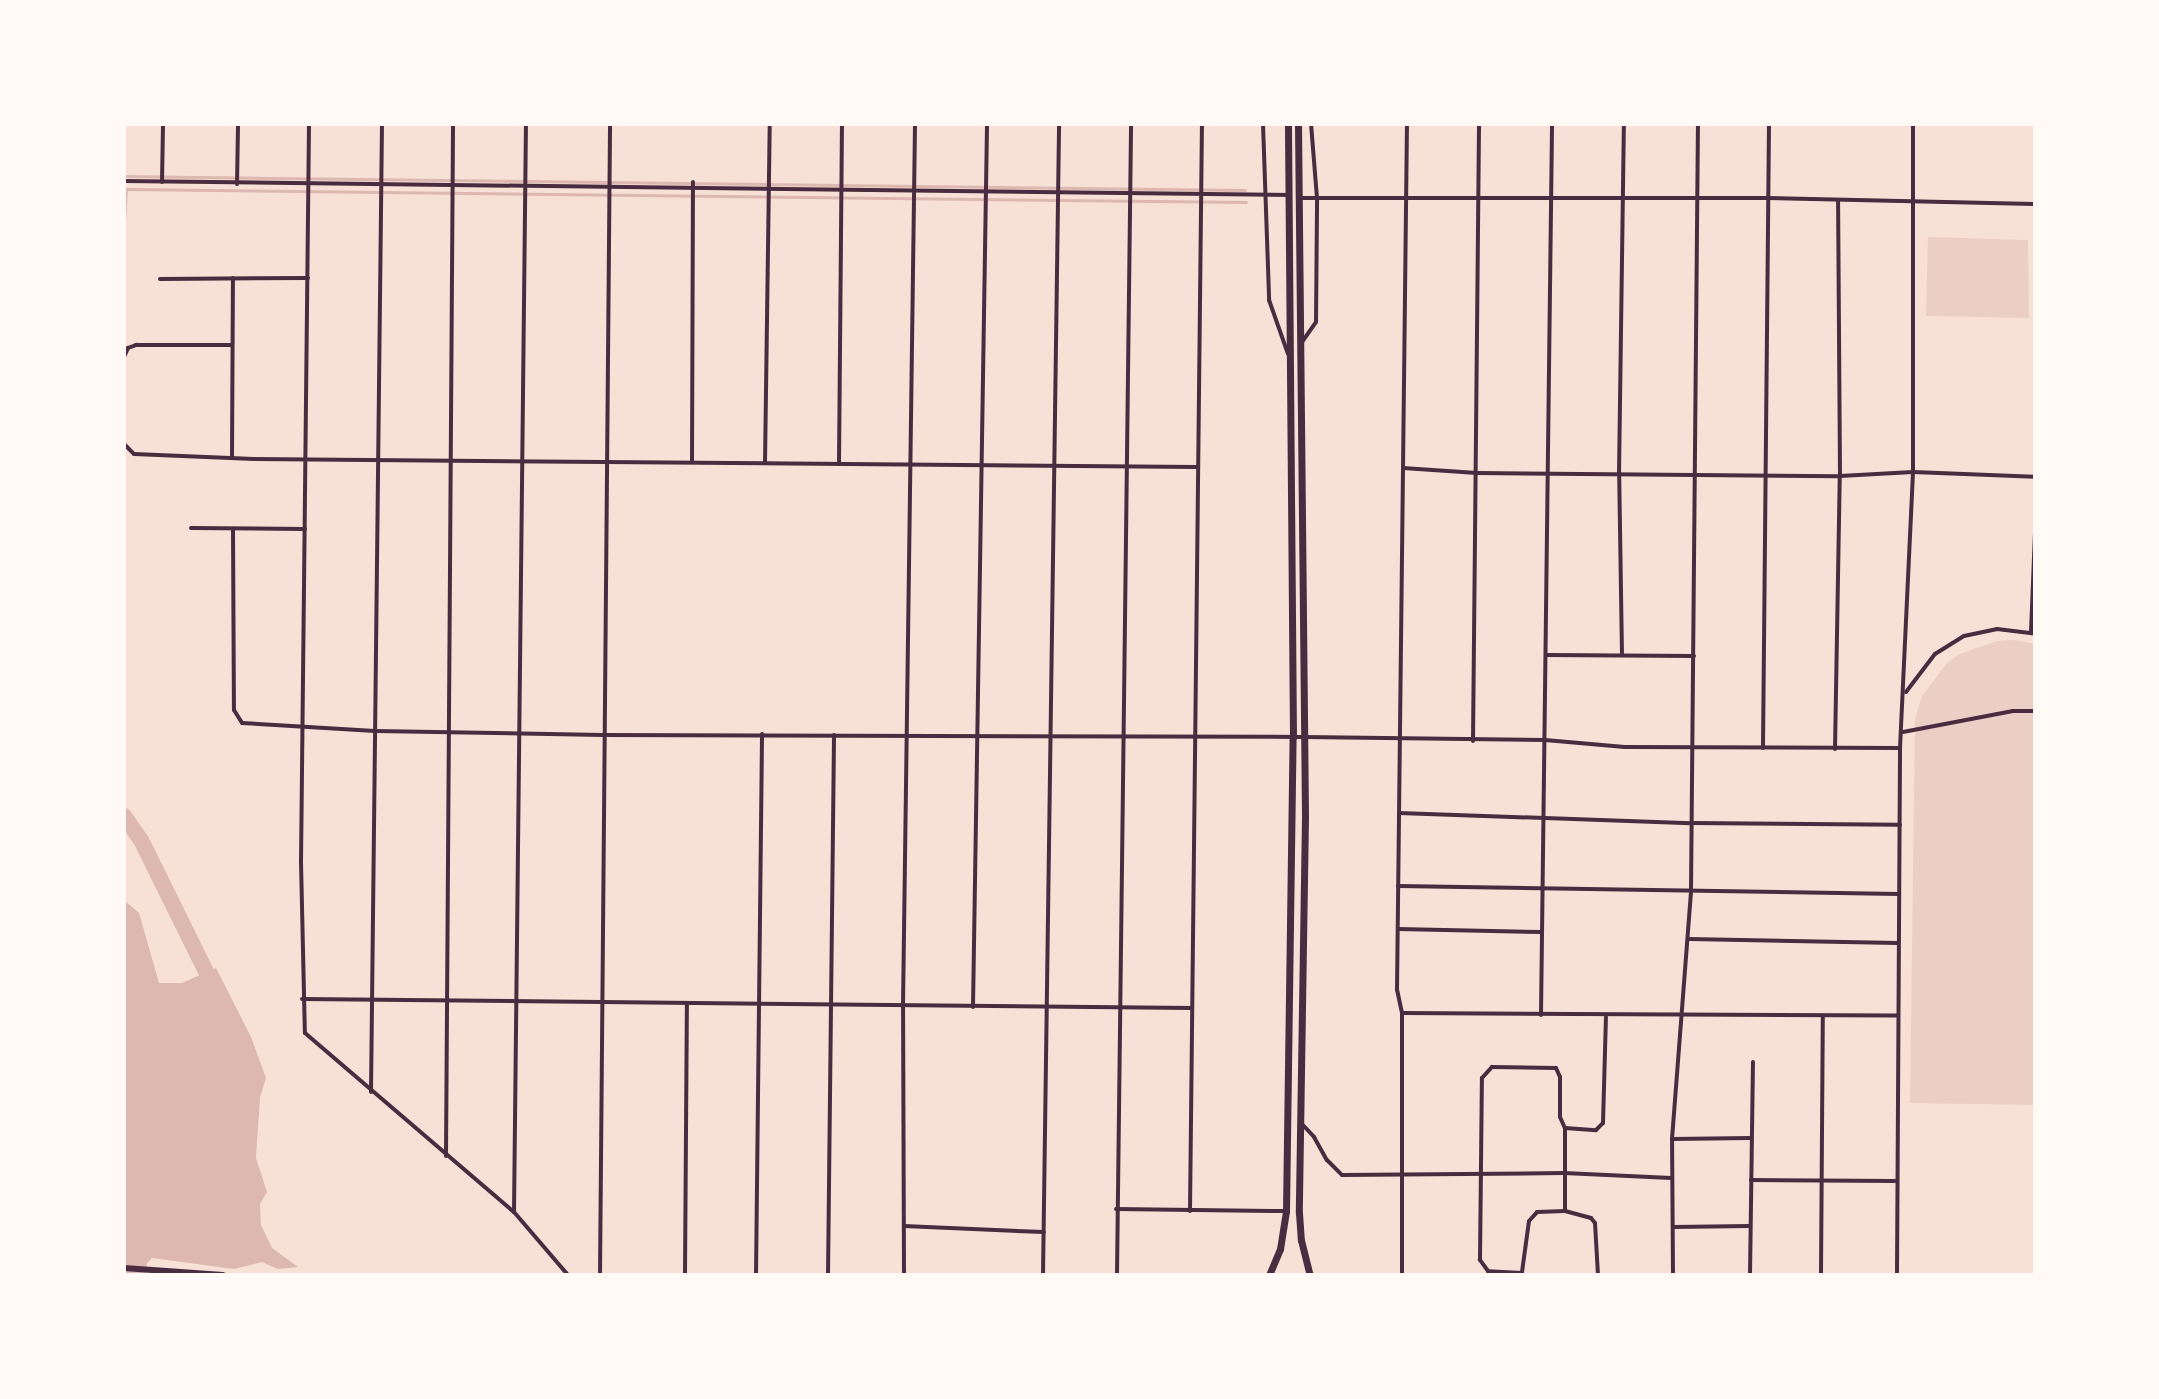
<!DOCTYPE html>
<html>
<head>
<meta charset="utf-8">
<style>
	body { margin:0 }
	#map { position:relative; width:2159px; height:1399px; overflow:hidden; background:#f7e1d7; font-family:"Golos Text",sans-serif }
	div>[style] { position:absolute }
	.green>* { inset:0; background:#ebcfc5 }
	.water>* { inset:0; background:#dcb8b0 }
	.stream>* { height:3px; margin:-1.5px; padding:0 1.5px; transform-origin:1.5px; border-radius:1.5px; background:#dcb8b0 }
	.river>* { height:16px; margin:-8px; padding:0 8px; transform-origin:8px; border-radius:8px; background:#dcb8b0 }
	.minor>* { height:4px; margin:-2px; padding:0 2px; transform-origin:2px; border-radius:2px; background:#4a2c40 }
	.secondary>* { height:6px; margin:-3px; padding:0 3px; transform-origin:3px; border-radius:3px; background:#4a2c40 }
	.primary>* { height:7px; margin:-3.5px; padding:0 3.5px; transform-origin:3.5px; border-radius:3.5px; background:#4a2c40 }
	span { translate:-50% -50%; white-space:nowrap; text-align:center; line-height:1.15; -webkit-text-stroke:8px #fffaf5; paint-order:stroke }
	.frame { position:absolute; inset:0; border:126px solid #fffaf5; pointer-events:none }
</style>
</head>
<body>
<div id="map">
	<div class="green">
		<div style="clip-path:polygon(1928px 237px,2028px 240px,2029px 318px,1926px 316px)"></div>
		<div style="clip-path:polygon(2015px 640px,2035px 644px,2035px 1105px,1910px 1103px,1915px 719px,1922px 696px,1947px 663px,1960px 654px,1997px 641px)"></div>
	</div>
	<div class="water">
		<div style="clip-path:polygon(124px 900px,139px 913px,159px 983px,182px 983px,216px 968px,251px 1037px,266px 1078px,260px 1097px,256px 1158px,267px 1192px,260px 1204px,261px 1225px,272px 1248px,298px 1267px,278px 1269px,262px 1262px,234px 1269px,152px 1258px,147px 1263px,146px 1275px,124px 1275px)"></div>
	</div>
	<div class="stream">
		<div style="left:124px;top:176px;width:1121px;rotate:0.72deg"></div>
		<div style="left:124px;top:223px;width:34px;rotate:-87deg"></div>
		<div style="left:126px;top:189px;width:1120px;rotate:0.67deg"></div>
	</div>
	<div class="river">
		<div style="left:124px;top:816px;width:29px;rotate:55deg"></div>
		<div style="left:141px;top:840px;width:169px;rotate:63.7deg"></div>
	</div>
	<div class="minor">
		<div style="left:309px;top:124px;width:738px;rotate:90.62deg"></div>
		<div style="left:301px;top:862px;width:171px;rotate:88.7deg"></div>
		<div style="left:305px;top:1033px;width:275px;rotate:40.6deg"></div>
		<div style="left:514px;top:1212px;width:83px;rotate:49.4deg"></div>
		<div style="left:1263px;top:124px;width:176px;rotate:88deg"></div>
		<div style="left:1269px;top:300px;width:57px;rotate:70.6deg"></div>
		<div style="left:124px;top:181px;width:1166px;rotate:0.69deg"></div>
		<div style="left:162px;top:182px;width:58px;rotate:-89deg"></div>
		<div style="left:237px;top:184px;width:60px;rotate:-89deg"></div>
		<div style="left:1298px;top:198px;width:470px"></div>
		<div style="left:1768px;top:198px;width:267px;rotate:1.3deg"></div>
		<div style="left:160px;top:279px;width:148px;rotate:-0.4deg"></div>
		<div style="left:1302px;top:342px;width:24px;rotate:-55deg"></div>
		<div style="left:1316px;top:322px;width:124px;rotate:-89.5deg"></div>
		<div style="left:1317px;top:198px;width:74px;rotate:-94.6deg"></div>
		<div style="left:124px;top:357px;width:10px;rotate:-66deg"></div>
		<div style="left:128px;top:348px;width:9px;rotate:-21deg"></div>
		<div style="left:136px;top:345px;width:96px"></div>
		<div style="left:124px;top:444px;width:14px;rotate:45deg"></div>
		<div style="left:134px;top:454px;width:120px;rotate:2.4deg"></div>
		<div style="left:254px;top:459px;width:943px;rotate:0.49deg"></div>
		<div style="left:232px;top:457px;width:179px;rotate:-89.7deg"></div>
		<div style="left:692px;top:461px;width:279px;rotate:-89.8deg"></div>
		<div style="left:765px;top:463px;width:339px;rotate:-89.2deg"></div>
		<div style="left:839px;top:464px;width:340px;rotate:-89.5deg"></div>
		<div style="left:1403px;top:468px;width:74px;rotate:3.9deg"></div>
		<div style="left:1477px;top:473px;width:363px;rotate:0.5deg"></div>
		<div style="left:1840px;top:476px;width:73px;rotate:-3.1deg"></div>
		<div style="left:1913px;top:472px;width:122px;rotate:2.3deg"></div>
		<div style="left:191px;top:528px;width:114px;rotate:0.5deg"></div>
		<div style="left:233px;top:529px;width:181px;rotate:89.7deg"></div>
		<div style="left:234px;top:710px;width:15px;rotate:58deg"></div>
		<div style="left:242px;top:723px;width:133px;rotate:3.4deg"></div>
		<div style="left:375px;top:731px;width:228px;rotate:1deg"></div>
		<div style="left:603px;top:735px;width:701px;rotate:0.16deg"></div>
		<div style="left:1304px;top:737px;width:241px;rotate:0.7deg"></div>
		<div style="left:1545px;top:740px;width:80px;rotate:5deg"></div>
		<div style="left:1625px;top:747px;width:275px;rotate:0.2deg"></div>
		<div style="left:2031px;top:632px;width:98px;rotate:-87.7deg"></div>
		<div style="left:1546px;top:655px;width:148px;rotate:0.4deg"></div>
		<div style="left:1622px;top:655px;width:181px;rotate:-90.9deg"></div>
		<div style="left:1619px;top:474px;width:350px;rotate:-89.2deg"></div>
		<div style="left:1906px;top:692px;width:48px;rotate:-52.7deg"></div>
		<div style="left:1935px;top:654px;width:34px;rotate:-32deg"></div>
		<div style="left:1964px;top:636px;width:34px;rotate:-12deg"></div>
		<div style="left:1997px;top:629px;width:38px;rotate:7deg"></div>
		<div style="left:1903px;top:732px;width:112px;rotate:-10.8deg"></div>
		<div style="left:2013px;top:711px;width:22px"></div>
		<div style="left:1473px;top:741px;width:617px;rotate:-89.44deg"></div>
		<div style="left:1763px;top:748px;width:624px;rotate:-89.45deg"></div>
		<div style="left:1835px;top:749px;width:273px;rotate:-89deg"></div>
		<div style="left:1840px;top:476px;width:276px;rotate:-90.4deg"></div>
		<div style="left:1399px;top:813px;width:292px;rotate:2deg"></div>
		<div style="left:1691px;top:823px;width:209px;rotate:0.5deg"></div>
		<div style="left:1398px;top:886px;width:501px;rotate:0.91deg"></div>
		<div style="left:1398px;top:929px;width:143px;rotate:1.2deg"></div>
		<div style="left:1689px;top:939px;width:209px;rotate:1.1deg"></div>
		<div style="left:302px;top:999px;width:890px;rotate:0.58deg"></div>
		<div style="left:973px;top:1007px;width:883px;rotate:-89.09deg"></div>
		<div style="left:1402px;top:1013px;width:495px;rotate:0.3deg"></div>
		<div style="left:1541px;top:1015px;width:891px;rotate:-89.29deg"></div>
		<div style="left:371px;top:1092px;width:968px;rotate:-89.35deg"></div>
		<div style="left:1302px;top:1124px;width:18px;rotate:47deg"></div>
		<div style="left:1314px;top:1137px;width:26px;rotate:61deg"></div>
		<div style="left:1327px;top:1160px;width:21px;rotate:45deg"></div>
		<div style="left:1342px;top:1175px;width:222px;rotate:-0.5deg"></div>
		<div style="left:1564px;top:1173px;width:107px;rotate:2.7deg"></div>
		<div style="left:1565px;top:1128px;width:31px;rotate:4deg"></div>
		<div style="left:1596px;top:1130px;width:10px;rotate:-45deg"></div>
		<div style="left:1603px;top:1123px;width:106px;rotate:-88.4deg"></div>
		<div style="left:1672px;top:1139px;width:79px;rotate:-0.7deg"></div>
		<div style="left:446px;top:1156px;width:1032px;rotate:-89.61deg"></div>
		<div style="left:1751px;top:1180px;width:144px;rotate:0.4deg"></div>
		<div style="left:1116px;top:1209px;width:170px;rotate:0.7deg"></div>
		<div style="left:1190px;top:1211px;width:1087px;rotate:-89.37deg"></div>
		<div style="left:514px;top:1212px;width:1088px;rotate:-89.37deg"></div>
		<div style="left:904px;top:1226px;width:140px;rotate:2.5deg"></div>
		<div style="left:1673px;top:1227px;width:77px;rotate:-0.7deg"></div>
		<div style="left:1522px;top:1272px;width:51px;rotate:-82.2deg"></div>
		<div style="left:1529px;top:1221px;width:12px;rotate:-48deg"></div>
		<div style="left:1537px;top:1212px;width:28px;rotate:-2deg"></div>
		<div style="left:1565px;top:1211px;width:27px;rotate:15deg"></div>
		<div style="left:1591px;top:1218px;width:6px;rotate:51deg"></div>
		<div style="left:1595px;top:1223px;width:52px;rotate:86.7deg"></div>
		<div style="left:1522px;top:1273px;width:34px;rotate:-177deg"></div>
		<div style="left:1488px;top:1271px;width:14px;rotate:-126deg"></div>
		<div style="left:1480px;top:1260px;width:182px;rotate:-89.4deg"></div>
		<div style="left:1482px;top:1078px;width:15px;rotate:-48deg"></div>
		<div style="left:1492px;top:1067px;width:64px;rotate:0.9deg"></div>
		<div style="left:1556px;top:1068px;width:10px;rotate:66deg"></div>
		<div style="left:1560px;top:1077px;width:40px;rotate:90deg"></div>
		<div style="left:1560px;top:1117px;width:12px;rotate:66deg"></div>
		<div style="left:1565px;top:1128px;width:83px;rotate:90deg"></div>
		<div style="left:600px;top:1275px;width:1151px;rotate:-89.5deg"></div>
		<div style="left:685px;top:1275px;width:272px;rotate:-89.6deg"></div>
		<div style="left:756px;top:1275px;width:541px;rotate:-89.36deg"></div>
		<div style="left:828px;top:1275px;width:540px;rotate:-89.36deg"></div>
		<div style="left:904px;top:1275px;width:269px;rotate:-90.2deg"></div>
		<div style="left:903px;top:1006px;width:882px;rotate:-89.22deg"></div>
		<div style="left:1043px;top:1275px;width:1151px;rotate:-89.2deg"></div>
		<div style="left:1117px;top:1275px;width:1151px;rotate:-89.3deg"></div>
		<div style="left:1402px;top:1275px;width:262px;rotate:-90deg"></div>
		<div style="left:1402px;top:1013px;width:24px;rotate:-102deg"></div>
		<div style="left:1397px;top:990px;width:866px;rotate:-89.34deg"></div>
		<div style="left:1673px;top:1275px;width:136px;rotate:-90.4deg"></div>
		<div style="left:1672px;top:1139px;width:249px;rotate:-85.6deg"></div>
		<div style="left:1691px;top:891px;width:767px;rotate:-89.48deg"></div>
		<div style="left:1750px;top:1275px;width:213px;rotate:-89.2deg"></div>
		<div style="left:1821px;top:1275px;width:259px;rotate:-89.6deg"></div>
		<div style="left:1897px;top:1275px;width:527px;rotate:-89.67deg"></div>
		<div style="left:1900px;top:748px;width:276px;rotate:-87.3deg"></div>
		<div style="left:1913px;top:472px;width:348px;rotate:-90deg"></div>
	</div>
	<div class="secondary">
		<div style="left:124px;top:1268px;width:99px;rotate:4deg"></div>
	</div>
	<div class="primary">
		<div style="left:1298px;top:124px;width:693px;rotate:89.42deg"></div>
		<div style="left:1305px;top:817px;width:396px;rotate:90.9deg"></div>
		<div style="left:1299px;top:1213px;width:27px;rotate:86deg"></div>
		<div style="left:1301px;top:1240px;width:36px;rotate:76deg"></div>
		<div style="left:1269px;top:1275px;width:28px;rotate:-67deg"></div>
		<div style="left:1280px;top:1249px;width:38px;rotate:-81deg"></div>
		<div style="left:1286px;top:1211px;width:474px;rotate:-89.2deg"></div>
		<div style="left:1293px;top:737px;width:613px;rotate:-90.47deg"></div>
	</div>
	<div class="frame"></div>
</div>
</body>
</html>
